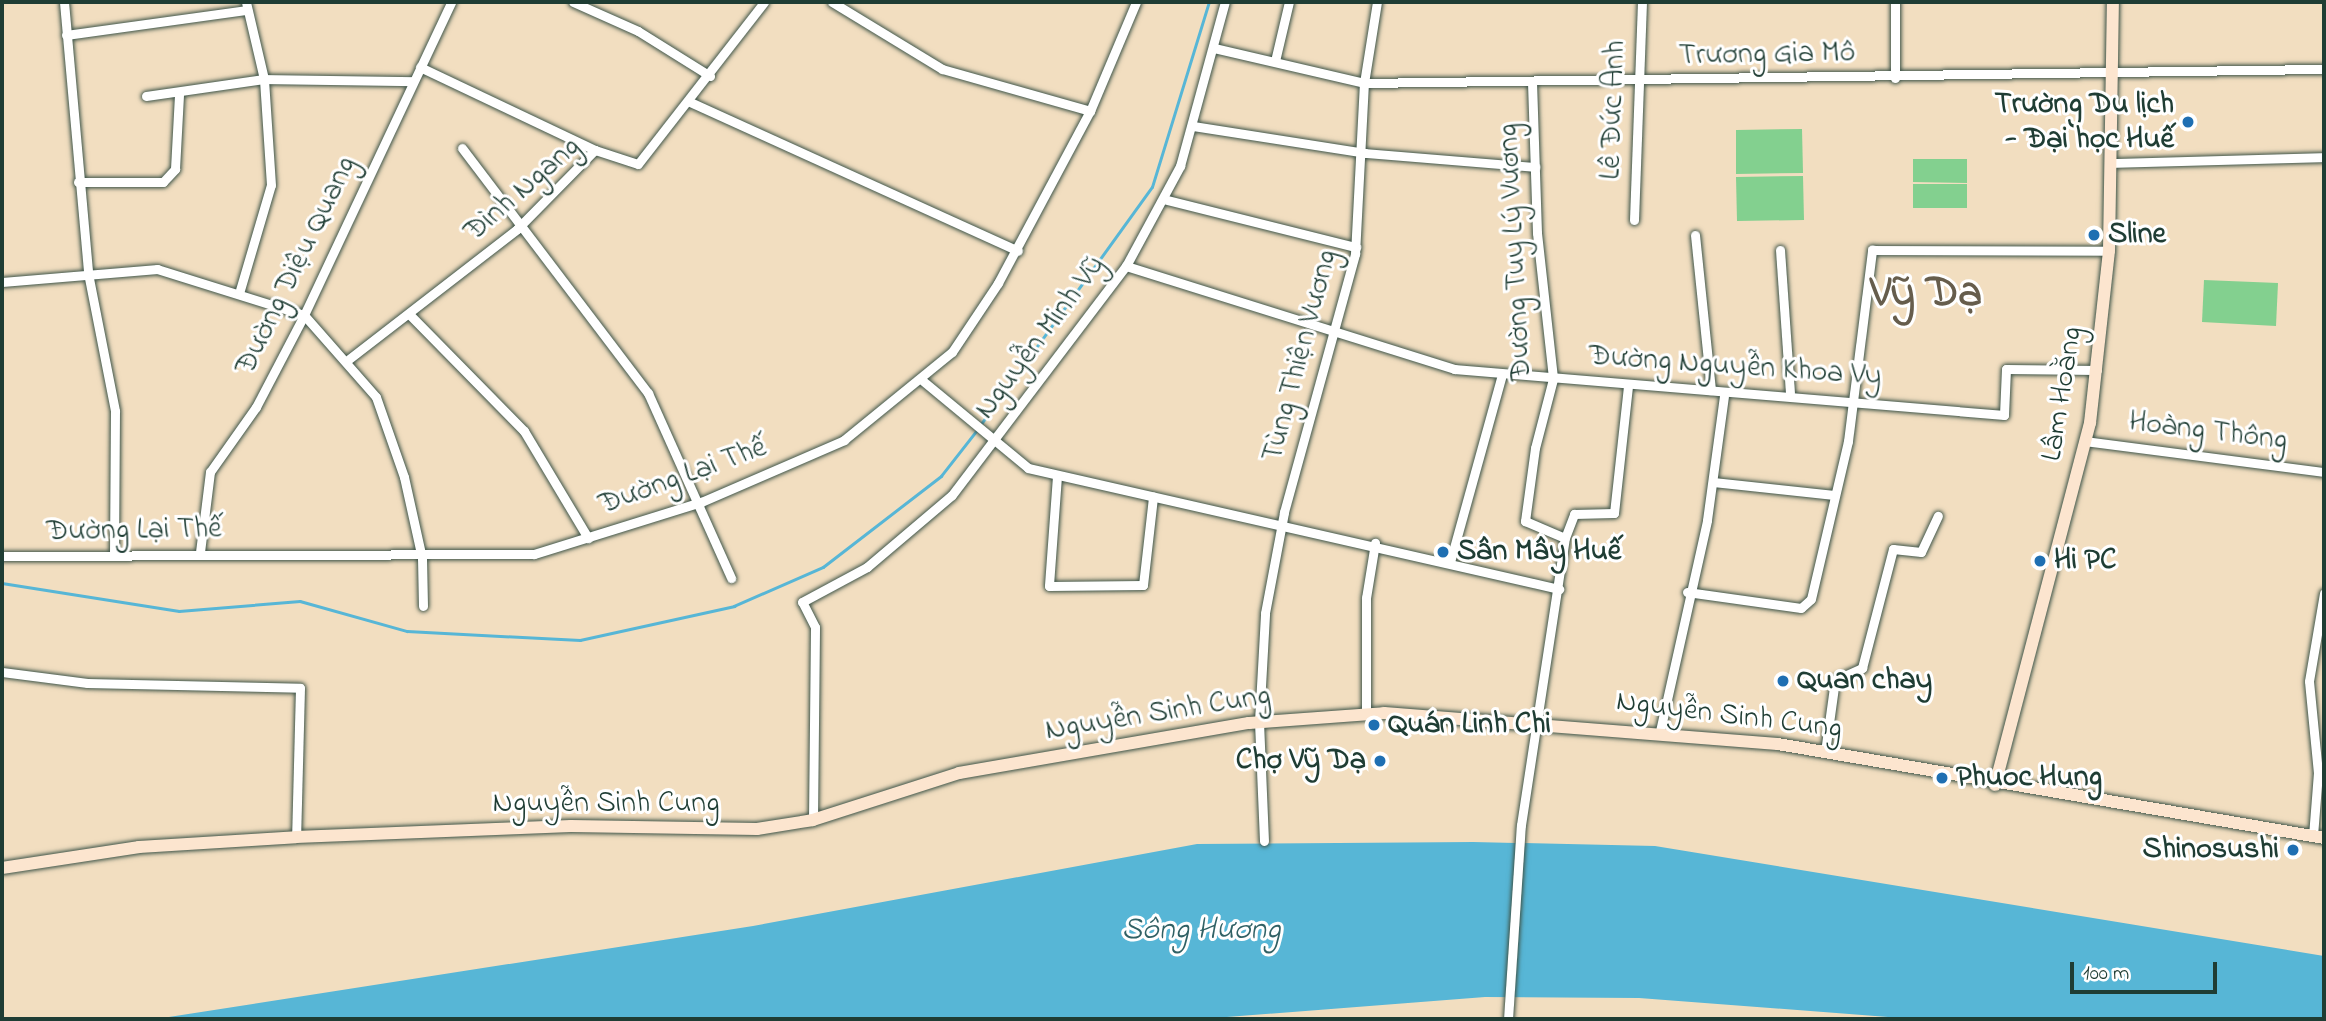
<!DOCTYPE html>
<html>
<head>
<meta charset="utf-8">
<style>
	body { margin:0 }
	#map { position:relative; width:2326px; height:1021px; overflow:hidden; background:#f2dec0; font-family:"Indie Flower",sans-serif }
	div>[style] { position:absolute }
	.green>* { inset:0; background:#83d08f }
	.water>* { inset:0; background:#57b6d6 }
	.stream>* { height:2.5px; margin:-1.25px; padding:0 1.25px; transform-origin:1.25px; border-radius:1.25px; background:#57b6d6 }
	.roads { filter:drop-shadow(0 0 2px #3f5549) drop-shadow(0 0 2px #3f5549) }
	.street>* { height:9px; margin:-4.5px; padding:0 4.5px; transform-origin:4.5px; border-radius:4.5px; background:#fff }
	.secondary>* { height:12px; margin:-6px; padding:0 6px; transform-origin:6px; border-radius:6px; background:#fce5cf }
	.dots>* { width:19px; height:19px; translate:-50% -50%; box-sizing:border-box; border:4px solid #fff; border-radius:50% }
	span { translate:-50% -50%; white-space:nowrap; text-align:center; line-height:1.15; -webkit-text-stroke:6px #fff; paint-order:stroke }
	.street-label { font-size:30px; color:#1f3d34 }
	.poi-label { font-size:30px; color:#1f3d34; font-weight:700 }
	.right { translate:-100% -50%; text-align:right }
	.left { translate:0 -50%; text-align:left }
	.water-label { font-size:32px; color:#306165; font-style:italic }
	.town-label { font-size:44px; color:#665d4c; font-weight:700 }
	.frame { position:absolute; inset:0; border:4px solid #1f3d34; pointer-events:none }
	.scale { position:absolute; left:2070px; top:962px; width:147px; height:32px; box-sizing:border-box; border:4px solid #1f3d34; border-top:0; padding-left:9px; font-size:21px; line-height:24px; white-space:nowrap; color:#1f3d34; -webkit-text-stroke:5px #fff; paint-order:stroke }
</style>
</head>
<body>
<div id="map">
	<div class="green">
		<div style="clip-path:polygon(1802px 129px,1803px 173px,1736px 174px,1736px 130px)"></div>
		<div style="clip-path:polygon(1913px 159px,1967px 159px,1967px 183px,1913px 182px)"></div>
		<div style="clip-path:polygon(1803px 176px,1804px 220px,1737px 221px,1736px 177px)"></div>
		<div style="clip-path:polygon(1913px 184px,1967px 184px,1967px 208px,1913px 208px)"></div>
		<div style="clip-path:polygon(2204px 280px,2278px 283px,2276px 326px,2202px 322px)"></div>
	</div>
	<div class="water">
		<div style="clip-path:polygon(1473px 842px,1655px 846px,2324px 956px,2324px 1019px,1914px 1019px,1639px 998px,1485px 997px,1201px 1019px,156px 1019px,753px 926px,1197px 844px)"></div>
	</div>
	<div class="stream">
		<div style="left:981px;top:424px;width:292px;rotate:-54.2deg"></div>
		<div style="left:1152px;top:187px;width:194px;rotate:-72.9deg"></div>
		<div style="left:2px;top:583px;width:179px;rotate:9deg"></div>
		<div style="left:179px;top:611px;width:121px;rotate:-4.7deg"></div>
		<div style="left:300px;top:601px;width:111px;rotate:15.7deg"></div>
		<div style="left:407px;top:631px;width:173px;rotate:3deg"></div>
		<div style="left:580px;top:640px;width:158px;rotate:-12.4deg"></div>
		<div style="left:734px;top:606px;width:97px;rotate:-23.7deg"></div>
		<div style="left:823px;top:567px;width:149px;rotate:-37.6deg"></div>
		<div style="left:941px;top:476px;width:58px;rotate:-52deg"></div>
	</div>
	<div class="roads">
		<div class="street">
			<div style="left:64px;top:2px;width:272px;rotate:84.9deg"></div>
			<div style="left:88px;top:273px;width:141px;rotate:78.9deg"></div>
			<div style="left:115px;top:411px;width:142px;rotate:90.4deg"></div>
			<div style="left:573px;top:2px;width:71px;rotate:24deg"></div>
			<div style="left:638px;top:31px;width:85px;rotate:32deg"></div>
			<div style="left:832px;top:2px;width:129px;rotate:31.3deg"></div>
			<div style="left:942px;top:69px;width:154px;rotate:15.8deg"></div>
			<div style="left:66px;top:35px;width:183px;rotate:-7.9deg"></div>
			<div style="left:1214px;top:48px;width:154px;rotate:13.1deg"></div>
			<div style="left:1364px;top:83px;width:960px;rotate:-0.84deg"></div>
			<div style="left:1275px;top:61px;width:61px;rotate:-76.7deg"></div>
			<div style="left:420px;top:67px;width:194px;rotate:25.4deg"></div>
			<div style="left:1895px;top:78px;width:76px;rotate:-90deg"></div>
			<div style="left:1532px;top:82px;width:151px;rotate:88.1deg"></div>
			<div style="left:1537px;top:233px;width:147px;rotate:83.7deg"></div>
			<div style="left:1553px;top:379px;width:71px;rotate:104.6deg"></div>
			<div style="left:1535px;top:448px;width:74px;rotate:97.8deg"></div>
			<div style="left:1525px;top:521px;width:43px;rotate:23deg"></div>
			<div style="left:146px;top:96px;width:119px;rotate:-8.2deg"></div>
			<div style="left:264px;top:79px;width:149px;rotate:0.8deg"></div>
			<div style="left:690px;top:102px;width:360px;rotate:24.4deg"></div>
			<div style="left:1193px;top:126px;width:174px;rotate:8.9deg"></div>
			<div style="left:1365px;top:153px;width:171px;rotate:4.7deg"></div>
			<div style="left:462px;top:148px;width:308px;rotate:52.8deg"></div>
			<div style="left:648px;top:393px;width:203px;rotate:65.8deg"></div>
			<div style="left:2112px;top:163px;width:212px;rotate:-1.6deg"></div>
			<div style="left:78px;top:182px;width:85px"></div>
			<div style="left:163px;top:182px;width:18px;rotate:-47deg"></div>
			<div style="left:175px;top:169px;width:75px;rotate:-86.9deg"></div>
			<div style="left:1167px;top:200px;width:195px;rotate:14deg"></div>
			<div style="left:1634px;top:220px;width:218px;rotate:-87.9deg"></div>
			<div style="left:1695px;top:235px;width:156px;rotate:84.1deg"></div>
			<div style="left:1780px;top:250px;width:143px;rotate:86deg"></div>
			<div style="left:1126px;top:266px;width:344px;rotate:17.4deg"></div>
			<div style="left:1454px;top:369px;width:552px;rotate:4.78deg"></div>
			<div style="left:2004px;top:415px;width:46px;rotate:-87.5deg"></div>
			<div style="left:2006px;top:369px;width:91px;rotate:0.6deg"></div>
			<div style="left:2px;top:282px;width:156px;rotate:-4.8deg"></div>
			<div style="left:157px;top:269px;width:154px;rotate:17.4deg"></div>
			<div style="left:304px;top:315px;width:109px;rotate:48.7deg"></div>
			<div style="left:376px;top:397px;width:85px;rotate:70.7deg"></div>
			<div style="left:404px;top:477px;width:83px;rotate:77.5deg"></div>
			<div style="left:422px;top:558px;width:48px;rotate:88.8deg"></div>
			<div style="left:240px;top:290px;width:109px;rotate:-73.6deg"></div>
			<div style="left:271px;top:185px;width:106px;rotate:-93.8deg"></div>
			<div style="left:264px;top:79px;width:79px;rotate:-103.2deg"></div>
			<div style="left:410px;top:315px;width:163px;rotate:45.5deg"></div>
			<div style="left:524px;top:431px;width:125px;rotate:59.1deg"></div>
			<div style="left:349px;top:359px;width:212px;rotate:-37.7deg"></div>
			<div style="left:517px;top:229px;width:111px;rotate:-45.4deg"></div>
			<div style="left:595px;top:150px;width:45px;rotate:18deg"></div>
			<div style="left:638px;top:164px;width:205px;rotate:-52.1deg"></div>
			<div style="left:923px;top:381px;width:136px;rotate:39.6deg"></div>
			<div style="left:1028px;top:468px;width:545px;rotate:12.84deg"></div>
			<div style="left:2085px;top:441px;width:241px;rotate:7.4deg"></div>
			<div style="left:1057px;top:476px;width:110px;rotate:94.2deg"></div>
			<div style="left:1049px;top:586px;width:94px;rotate:-0.6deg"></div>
			<div style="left:1143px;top:585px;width:89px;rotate:-83.5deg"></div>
			<div style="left:1713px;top:482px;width:122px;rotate:6.1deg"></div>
			<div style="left:200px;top:552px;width:81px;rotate:-82.9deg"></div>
			<div style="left:210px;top:472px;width:80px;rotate:-54.7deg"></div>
			<div style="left:256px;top:407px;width:104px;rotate:-62.4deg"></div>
			<div style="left:304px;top:315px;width:346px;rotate:-64.8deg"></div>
			<div style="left:2px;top:556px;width:532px;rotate:-0.22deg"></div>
			<div style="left:534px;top:554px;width:175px;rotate:-17.3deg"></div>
			<div style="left:701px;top:502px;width:156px;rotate:-23.4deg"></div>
			<div style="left:844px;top:440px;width:139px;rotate:-39.2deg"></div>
			<div style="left:952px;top:352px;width:83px;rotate:-56.3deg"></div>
			<div style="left:998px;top:283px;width:195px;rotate:-61.9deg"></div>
			<div style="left:1090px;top:111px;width:118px;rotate:-67.1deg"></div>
			<div style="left:1450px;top:562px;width:195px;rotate:-74.5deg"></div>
			<div style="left:1687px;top:592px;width:115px;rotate:8deg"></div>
			<div style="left:1801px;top:608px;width:13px;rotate:-42deg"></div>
			<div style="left:1811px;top:599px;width:162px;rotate:-76.8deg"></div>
			<div style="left:1848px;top:441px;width:193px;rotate:-82.8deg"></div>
			<div style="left:1872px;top:250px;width:237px;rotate:0.2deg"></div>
			<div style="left:2px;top:672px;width:86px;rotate:7.4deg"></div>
			<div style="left:87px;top:683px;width:213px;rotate:1.3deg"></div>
			<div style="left:300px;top:688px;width:149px;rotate:91.5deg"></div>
			<div style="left:1366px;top:713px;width:115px;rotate:-90deg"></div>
			<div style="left:1366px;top:598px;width:56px;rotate:-80.7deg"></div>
			<div style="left:1660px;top:731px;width:216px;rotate:-77.4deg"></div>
			<div style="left:1707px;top:520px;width:125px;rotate:-82.2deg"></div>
			<div style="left:1825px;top:752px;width:73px;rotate:-82.1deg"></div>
			<div style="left:1835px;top:680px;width:30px;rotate:-24deg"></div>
			<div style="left:1862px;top:668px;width:123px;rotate:-75.4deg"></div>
			<div style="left:1893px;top:549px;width:28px;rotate:6deg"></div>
			<div style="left:1921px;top:552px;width:40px;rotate:-65deg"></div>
			<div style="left:813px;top:820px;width:193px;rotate:-89.4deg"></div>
			<div style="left:815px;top:627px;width:28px;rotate:-117deg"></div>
			<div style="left:802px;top:602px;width:74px;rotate:-28.3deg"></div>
			<div style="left:867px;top:567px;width:111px;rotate:-40.3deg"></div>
			<div style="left:952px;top:495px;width:288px;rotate:-52.8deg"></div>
			<div style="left:1126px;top:266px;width:114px;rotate:-61.6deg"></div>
			<div style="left:1180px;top:166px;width:170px;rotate:-74.7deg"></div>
			<div style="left:2313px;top:836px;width:63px;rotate:-85.5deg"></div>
			<div style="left:2318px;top:773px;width:92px;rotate:-95.6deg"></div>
			<div style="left:2309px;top:681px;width:89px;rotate:-80.3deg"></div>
			<div style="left:1264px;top:841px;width:119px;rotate:-92.4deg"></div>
			<div style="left:1259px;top:722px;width:109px;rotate:-86.8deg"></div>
			<div style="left:1265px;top:613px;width:103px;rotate:-79.3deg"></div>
			<div style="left:1284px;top:512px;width:268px;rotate:-74.6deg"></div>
			<div style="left:1355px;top:254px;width:171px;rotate:-87deg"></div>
			<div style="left:1364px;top:83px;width:82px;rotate:-80.9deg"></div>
			<div style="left:1508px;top:1019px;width:194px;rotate:-86.2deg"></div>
			<div style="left:1521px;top:825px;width:290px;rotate:-81.3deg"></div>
			<div style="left:1565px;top:538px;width:26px;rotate:-69deg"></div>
			<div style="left:1574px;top:514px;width:40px;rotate:-1.4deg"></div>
			<div style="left:1614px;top:513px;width:127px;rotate:-83.7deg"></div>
		</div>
		<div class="secondary">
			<div style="left:1995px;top:785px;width:374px;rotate:-75.3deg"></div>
			<div style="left:2090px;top:423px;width:173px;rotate:-83.7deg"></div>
			<div style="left:2109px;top:251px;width:249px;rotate:-89.1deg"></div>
			<div style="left:2px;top:868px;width:139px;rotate:-8.7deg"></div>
			<div style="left:139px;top:847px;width:157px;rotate:-3.6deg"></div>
			<div style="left:296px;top:837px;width:275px;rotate:-2.3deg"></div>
			<div style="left:571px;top:826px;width:186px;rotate:0.9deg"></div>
			<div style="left:757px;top:829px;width:57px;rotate:-9.1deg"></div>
			<div style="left:813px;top:820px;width:153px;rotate:-17.8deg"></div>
			<div style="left:959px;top:773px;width:294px;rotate:-9.8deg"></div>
			<div style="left:1249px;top:723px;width:135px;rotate:-4.2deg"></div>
			<div style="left:1384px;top:713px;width:395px;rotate:4.5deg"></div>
			<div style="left:1778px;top:744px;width:554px;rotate:9.77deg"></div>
		</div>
	</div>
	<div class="dots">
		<div style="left:2188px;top:122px;background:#1f6fb2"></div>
		<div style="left:2094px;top:235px;background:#1f6fb2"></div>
		<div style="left:1443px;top:552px;background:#1f6fb2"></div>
		<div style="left:2040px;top:561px;background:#1f6fb2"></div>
		<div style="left:1783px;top:681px;background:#1f6fb2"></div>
		<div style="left:1374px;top:725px;background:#1f6fb2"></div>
		<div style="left:1380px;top:761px;background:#1f6fb2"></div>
		<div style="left:1942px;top:778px;background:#1f6fb2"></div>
		<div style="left:2293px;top:850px;background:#1f6fb2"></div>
	</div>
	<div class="street-label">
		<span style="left:1767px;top:55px;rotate:-1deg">Trương Gia Mô</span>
		<span style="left:1614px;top:110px;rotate:-88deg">Lê Đức Anh</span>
		<span style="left:523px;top:190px;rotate:-41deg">Đình Ngang</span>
		<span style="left:1516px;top:252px;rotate:-93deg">Đường Tuy Lý Vương</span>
		<span style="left:297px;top:266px;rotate:-64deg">Đường Diệu Quang</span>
		<span style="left:1041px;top:338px;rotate:-53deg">Nguyễn Minh Vỹ</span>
		<span style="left:1301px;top:356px;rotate:-75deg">Tùng Thiện Vương</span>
		<span style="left:1735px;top:367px;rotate:4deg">Đường Nguyễn Khoa Vy</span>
		<span style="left:2063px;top:394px;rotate:-81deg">Lâm Hoằng</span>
		<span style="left:2208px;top:432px;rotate:7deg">Hoàng Thông</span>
		<span style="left:683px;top:477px;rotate:-20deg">Đường Lại Thế</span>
		<span style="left:134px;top:531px;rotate:-1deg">Đường Lại Thế</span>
		<span style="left:1158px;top:714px;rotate:-9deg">Nguyễn Sinh Cung</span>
		<span style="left:1729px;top:716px;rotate:7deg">Nguyễn Sinh Cung</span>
		<span style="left:606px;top:804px">Nguyễn Sinh Cung</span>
	</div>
	<div class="poi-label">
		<span class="right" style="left:2174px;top:122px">Trường Du lịch<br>- Đại học Huế</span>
		<span class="left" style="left:2108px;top:235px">Sline</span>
		<span class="left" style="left:1457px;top:552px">Sân Mây Huế</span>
		<span class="left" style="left:2054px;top:561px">Hi PC</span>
		<span class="left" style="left:1797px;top:681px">Quan chay</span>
		<span class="left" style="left:1388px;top:725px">Quán Linh Chi</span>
		<span class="right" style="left:1366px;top:761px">Chợ Vỹ Dạ</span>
		<span class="left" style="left:1956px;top:778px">Phuoc Hung</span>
		<span class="right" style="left:2279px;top:850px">Shinosushi</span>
	</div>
	<div class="water-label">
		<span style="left:1201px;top:931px">Sông Hương</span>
	</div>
	<div class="town-label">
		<span style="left:1926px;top:294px">Vỹ Dạ</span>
	</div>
	<div class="frame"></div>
	<div class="scale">100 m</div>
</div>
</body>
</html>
